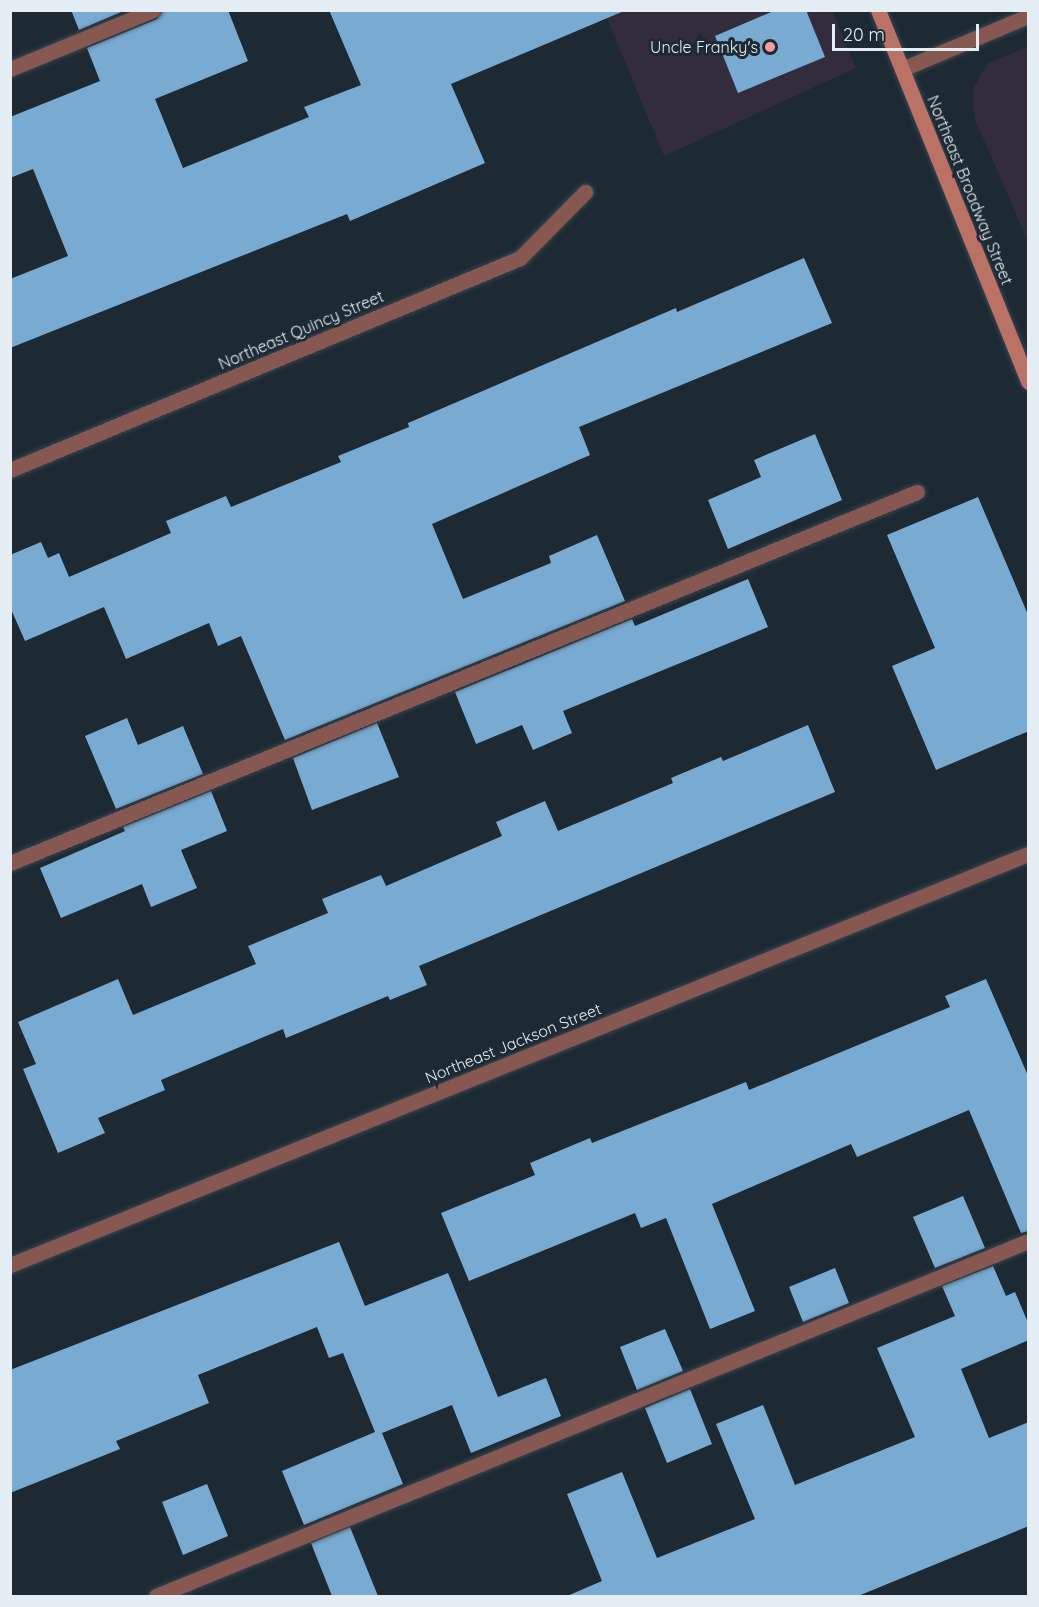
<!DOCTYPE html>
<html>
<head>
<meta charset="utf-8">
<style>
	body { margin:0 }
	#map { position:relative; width:1039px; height:1607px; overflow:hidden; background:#1d2a34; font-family:Quicksand,sans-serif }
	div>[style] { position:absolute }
	.commercial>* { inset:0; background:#322c3c }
	.building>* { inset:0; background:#79aad1 }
	.roads { filter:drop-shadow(0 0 2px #39454f) drop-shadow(0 0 2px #39454f) }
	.lane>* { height:15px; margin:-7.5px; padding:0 7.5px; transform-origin:7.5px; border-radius:7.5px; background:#865851 }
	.street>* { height:15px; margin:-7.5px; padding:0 7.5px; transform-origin:7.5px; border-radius:7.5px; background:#865851 }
	.secondary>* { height:15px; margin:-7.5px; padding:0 7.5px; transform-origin:7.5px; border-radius:7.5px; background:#ba7267 }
	.dots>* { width:16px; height:16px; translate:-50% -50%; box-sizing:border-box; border:3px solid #1d2a34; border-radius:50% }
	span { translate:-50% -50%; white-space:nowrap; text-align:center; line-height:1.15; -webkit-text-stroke:6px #1d2a34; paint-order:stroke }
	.poi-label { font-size:16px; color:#e4edf4 }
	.right { translate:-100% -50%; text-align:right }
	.street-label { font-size:16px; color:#e4edf4 }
	.frame { position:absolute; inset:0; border:12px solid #e4edf4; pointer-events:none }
	.scale { position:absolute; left:832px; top:24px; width:147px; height:27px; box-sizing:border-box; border:3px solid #e4edf4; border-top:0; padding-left:8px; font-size:18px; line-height:21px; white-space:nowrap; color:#e4edf4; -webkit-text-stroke:4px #1d2a34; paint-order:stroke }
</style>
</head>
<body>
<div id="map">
	<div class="commercial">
		<div style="clip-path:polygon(604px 11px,832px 11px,856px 68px,664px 156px)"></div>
		<div style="clip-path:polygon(1028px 47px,1028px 242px,974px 117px,973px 89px,988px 63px)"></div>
	</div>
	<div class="building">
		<div style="clip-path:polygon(71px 10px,126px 10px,79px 30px)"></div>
		<div style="clip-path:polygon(163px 10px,228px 10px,248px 61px,155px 99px,183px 168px,309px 117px,304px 107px,361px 85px,329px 10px,624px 11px,451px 84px,485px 163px,350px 221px,347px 214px,10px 348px,10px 279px,68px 256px,33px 169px,10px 178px,10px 117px,100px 81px,87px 48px,157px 19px)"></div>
		<div style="clip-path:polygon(776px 10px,806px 10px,825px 57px,738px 93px,715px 36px)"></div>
		<div style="clip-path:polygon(804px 258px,832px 323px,579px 427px,590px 455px,432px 524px,463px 599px,551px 563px,549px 556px,597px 535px,625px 601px,285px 740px,241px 636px,218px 646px,209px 623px,126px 659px,104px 607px,25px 641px,10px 607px,10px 555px,41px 542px,48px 558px,59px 553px,69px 577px,171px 533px,166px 521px,226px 496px,231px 507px,341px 462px,338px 456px,409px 427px,408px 423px,676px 308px,677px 312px)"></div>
		<div style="clip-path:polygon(815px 434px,842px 500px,728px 549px,708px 500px,761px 477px,754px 460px)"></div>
		<div style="clip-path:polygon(978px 497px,1029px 617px,1029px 731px,936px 770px,892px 666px,935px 648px,887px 535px)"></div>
		<div style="clip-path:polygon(748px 579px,768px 627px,563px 711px,572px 733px,533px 750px,522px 725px,476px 744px,455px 692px,632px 619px,635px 626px)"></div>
		<div style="clip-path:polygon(127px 718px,138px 745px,183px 726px,203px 774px,116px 809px,85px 736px)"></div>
		<div style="clip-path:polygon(377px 723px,399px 777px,312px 810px,293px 758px)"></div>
		<div style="clip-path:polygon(808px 725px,835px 792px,419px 966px,427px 985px,390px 1000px,388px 996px,286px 1038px,283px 1029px,161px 1080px,165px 1090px,98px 1118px,105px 1133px,58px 1153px,23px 1069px,36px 1064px,18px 1022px,118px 979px,133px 1015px,256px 964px,248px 946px,328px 913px,322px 899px,381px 875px,386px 886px,502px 836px,496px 822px,545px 801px,558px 831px,673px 783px,671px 778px,721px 757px,723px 761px)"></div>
		<div style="clip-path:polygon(211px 791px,227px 831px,181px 850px,197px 888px,151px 907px,142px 884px,61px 918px,40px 868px,125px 831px,123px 827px)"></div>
		<div style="clip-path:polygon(986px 979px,1029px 1078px,1029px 1231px,1021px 1233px,969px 1110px,857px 1157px,851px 1144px,712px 1204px,755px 1311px,710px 1329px,666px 1218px,641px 1228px,635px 1213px,469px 1281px,441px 1213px,535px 1175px,530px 1163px,590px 1138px,592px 1143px,746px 1082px,749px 1090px,950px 1007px,945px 996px)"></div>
		<div style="clip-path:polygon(963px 1196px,985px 1248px,935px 1268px,913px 1217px)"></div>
		<div style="clip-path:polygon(339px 1242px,365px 1306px,448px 1273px,498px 1397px,546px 1378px,561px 1416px,471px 1453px,452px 1405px,382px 1433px,403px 1484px,304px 1525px,282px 1471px,375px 1432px,343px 1353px,329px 1358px,317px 1327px,198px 1375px,209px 1403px,116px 1441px,120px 1449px,10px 1493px,10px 1370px)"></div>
		<div style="clip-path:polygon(993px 1266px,1006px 1296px,1015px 1292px,1029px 1325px,1029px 1340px,961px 1369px,989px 1438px,1029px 1422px,1029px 1526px,858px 1596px,567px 1596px,602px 1581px,567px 1494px,622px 1472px,657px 1558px,755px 1519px,716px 1424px,763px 1405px,795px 1485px,915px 1437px,877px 1348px,955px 1316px,942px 1286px)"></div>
		<div style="clip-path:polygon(835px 1268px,849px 1303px,803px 1322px,789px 1287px)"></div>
		<div style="clip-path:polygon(665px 1329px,683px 1371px,637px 1390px,620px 1347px)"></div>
		<div style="clip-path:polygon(690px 1389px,712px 1444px,667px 1463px,645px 1408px)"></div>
		<div style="clip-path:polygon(207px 1484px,228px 1536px,183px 1555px,162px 1502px)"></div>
		<div style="clip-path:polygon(350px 1527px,378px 1596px,332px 1596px,311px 1543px)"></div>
	</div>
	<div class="roads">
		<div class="lane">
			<div style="left:10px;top:69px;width:155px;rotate:-22.4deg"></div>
			<div style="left:10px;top:863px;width:980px;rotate:-22.25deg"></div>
			<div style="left:156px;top:1596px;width:941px;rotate:-22.15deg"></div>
		</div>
		<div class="street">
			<div style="left:902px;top:69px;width:137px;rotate:-22.8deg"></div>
			<div style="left:10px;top:470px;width:552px;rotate:-22.57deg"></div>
			<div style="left:520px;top:258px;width:93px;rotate:-45.4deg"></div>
			<div style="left:10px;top:1265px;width:1098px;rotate:-21.99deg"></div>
		</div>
		<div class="secondary">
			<div style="left:878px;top:10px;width:401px;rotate:68deg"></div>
		</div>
	</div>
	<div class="dots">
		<div style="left:770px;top:47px;background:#f49b9f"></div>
	</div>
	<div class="poi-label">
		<span class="right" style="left:758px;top:47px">Uncle Franky's</span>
	</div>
	<div class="street-label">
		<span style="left:970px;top:190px;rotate:68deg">Northeast Broadway Street</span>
		<span style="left:301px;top:330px;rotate:-23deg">Northeast Quincy Street</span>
		<span style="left:513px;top:1043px;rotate:-22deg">Northeast Jackson Street</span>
	</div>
	<div class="frame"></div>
	<div class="scale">20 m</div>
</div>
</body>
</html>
